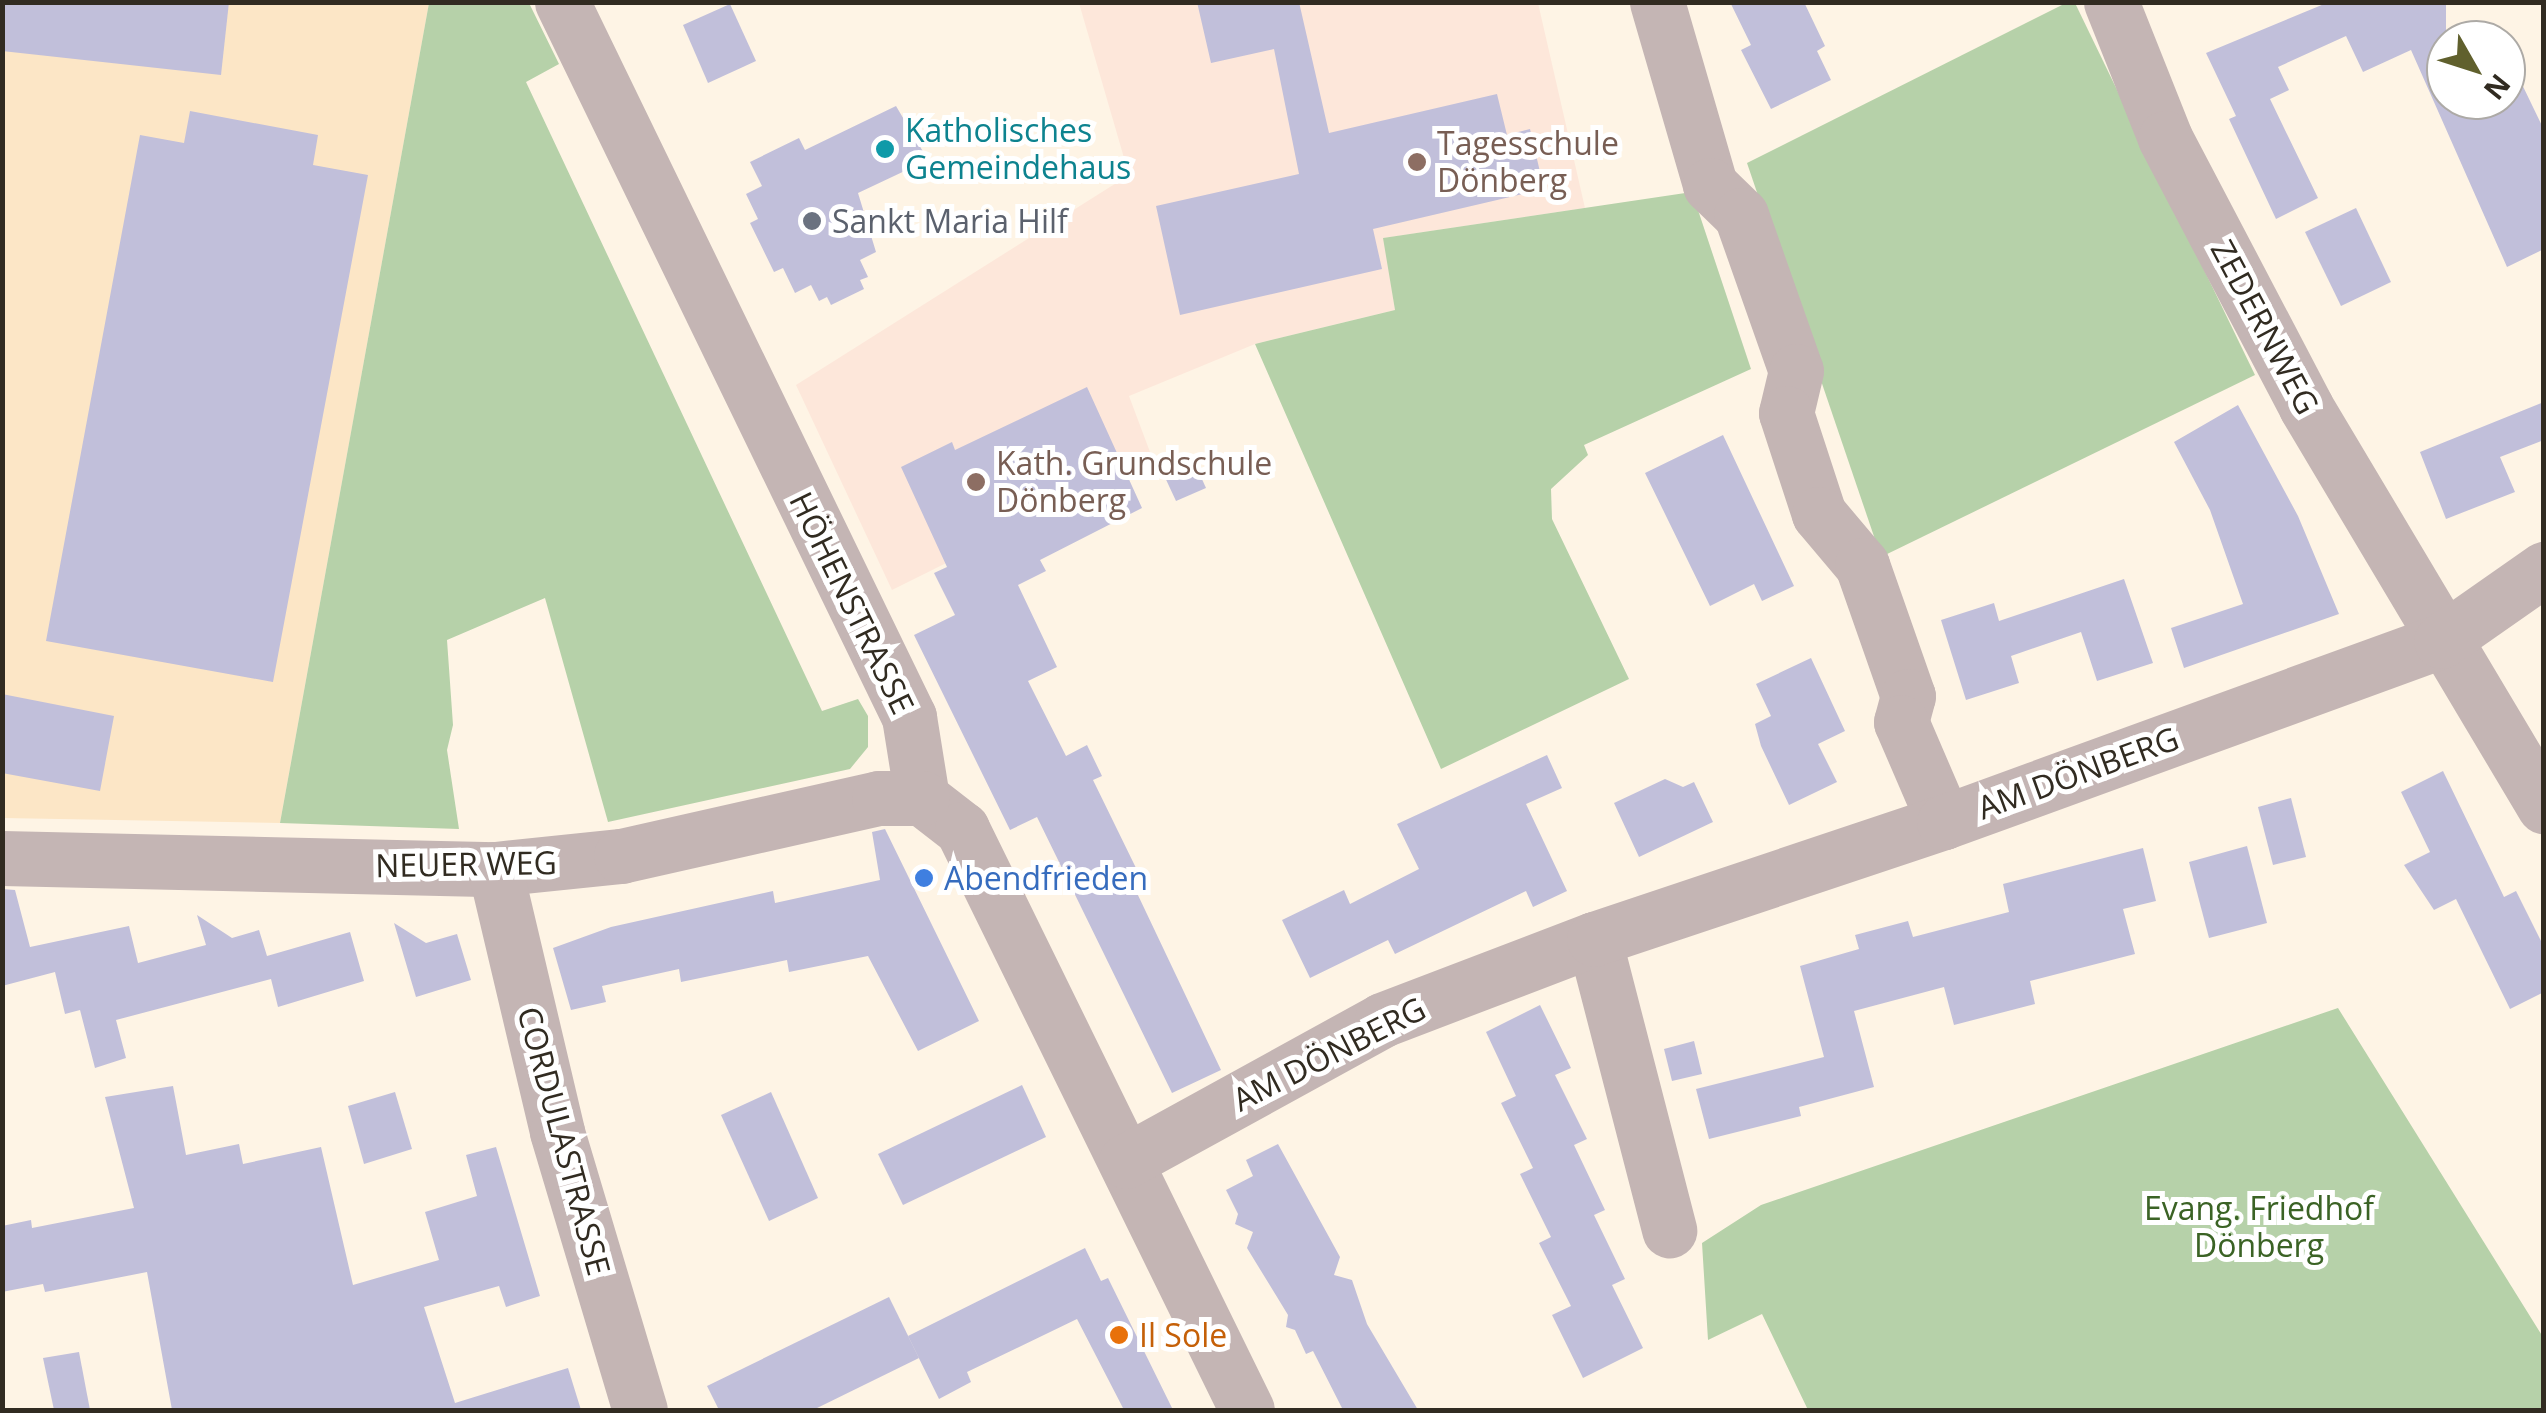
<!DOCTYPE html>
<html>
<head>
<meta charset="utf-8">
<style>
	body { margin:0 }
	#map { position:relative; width:2546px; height:1413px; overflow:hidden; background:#fef4e5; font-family:"Open Sans",sans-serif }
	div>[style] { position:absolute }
	.built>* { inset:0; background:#fce6c6 }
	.education>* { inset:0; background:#fde7da }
	.green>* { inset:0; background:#b6d1a9 }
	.building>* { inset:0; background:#c1bfda }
	.minor>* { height:55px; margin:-27.5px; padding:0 27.5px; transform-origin:27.5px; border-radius:27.5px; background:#c4b5b4 }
	.dots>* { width:28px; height:28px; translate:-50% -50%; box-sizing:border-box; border:5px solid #fff; border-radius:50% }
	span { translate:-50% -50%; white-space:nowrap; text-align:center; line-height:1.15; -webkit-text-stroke:10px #fff; paint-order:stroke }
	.culture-label { font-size:32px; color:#0d838f }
	.left { translate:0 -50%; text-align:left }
	.education-label { font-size:32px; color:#785e54 }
	.worship-label { font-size:32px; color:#5b616d }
	.street-label { font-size:32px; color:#312b21 }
	.shop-label { font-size:32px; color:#366cbe }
	.park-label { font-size:32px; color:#3b6325 }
	.food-label { font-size:32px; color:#c56008 }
	.frame { position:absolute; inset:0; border:5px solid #312b21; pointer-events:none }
	.north { position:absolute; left:2426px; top:20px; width:100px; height:100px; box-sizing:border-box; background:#fff; border:2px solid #adaaa6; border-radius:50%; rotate:129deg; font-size:28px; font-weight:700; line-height:40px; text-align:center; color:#312b21 }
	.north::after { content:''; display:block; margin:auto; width:35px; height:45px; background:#60602d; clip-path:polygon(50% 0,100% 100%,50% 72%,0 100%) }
</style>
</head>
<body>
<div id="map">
	<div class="built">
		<div style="clip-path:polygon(3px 3px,429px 3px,280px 823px,3px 818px)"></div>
	</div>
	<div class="education">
		<div style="clip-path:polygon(1079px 3px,1538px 3px,1585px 208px,1384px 238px,1395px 310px,1255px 344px,1129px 396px,1153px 460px,892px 590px,796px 385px,1129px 175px)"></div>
	</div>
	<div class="green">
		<div style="clip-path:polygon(429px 3px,529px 3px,559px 64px,526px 82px,822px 711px,858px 699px,868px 716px,868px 747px,850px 769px,608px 822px,545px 598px,447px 640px,453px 725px,447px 750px,459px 829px,280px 823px)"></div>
		<div style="clip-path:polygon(2066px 3px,2075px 3px,2255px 375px,1881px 557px,1747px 163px)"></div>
		<div style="clip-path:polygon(1692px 192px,1751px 369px,1584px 445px,1588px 455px,1551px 489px,1552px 519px,1629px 679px,1441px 769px,1255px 344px,1395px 310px,1383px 238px)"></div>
		<div style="clip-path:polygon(2338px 1008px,2543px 1337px,2543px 1410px,1808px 1410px,1762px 1314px,1708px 1340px,1702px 1243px,1761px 1205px)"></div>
	</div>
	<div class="building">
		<div style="clip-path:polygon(2px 2px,229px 2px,221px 75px,2px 51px)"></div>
		<div style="clip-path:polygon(1197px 2px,1299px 2px,1329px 133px,1497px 94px,1507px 135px,1530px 129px,1544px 189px,1373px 229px,1382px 269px,1180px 315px,1156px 206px,1299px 174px,1274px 49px,1211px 63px)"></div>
		<div style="clip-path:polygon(1730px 2px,1804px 2px,1825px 46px,1817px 51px,1831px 80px,1771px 109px,1741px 50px,1751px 45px)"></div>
		<div style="clip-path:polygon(2329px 2px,2446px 2px,2446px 107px,2461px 100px,2506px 100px,2506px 79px,2517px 74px,2544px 130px,2544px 249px,2507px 267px,2411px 50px,2363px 72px,2346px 36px,2278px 67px,2289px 90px,2270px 99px,2318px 198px,2276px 219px,2229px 119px,2236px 116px,2206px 53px)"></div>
		<div style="clip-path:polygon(730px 4px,756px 61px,708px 83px,683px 25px)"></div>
		<div style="clip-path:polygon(896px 106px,928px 160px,858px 193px,876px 252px,860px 260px,868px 277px,860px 280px,864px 289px,831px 305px,827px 297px,819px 301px,811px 285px,795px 293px,783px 268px,774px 272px,750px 223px,758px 219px,746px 194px,762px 186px,750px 162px,799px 138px,805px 150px)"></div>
		<div style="clip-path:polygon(190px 111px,318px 135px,313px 165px,368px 175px,273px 682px,46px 641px,140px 135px,184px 143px)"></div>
		<div style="clip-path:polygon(2356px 208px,2391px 282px,2341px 306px,2305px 232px)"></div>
		<div style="clip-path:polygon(1087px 387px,1142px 508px,1040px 560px,1046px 571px,1018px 585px,1057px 667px,1028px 681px,1066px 756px,1087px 745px,1102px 776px,1093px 780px,1136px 868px,1127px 872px,1221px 1070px,1172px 1093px,1037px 817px,1010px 830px,914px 635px,955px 615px,934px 573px,947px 567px,901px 467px,952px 442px,955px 450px)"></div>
		<div style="clip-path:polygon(2544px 402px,2544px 440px,2500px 457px,2515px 492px,2446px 519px,2420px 452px)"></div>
		<div style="clip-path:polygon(2238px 405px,2298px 516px,2339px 614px,2184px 668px,2171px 628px,2243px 604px,2210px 510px,2174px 442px)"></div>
		<div style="clip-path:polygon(1723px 435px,1794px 586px,1762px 601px,1754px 584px,1710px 606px,1645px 473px)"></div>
		<div style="clip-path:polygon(1192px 457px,1206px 488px,1176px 501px,1162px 471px)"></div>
		<div style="clip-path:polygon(2124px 579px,2153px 663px,2097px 681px,2081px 632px,2011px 656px,2019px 683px,1966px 700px,1941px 620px,1994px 603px,1999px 621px)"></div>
		<div style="clip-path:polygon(1811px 658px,1845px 731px,1818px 744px,1837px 782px,1789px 805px,1761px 746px,1755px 724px,1771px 716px,1756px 684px)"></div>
		<div style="clip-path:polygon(2px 694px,114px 716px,100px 791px,2px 773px)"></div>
		<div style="clip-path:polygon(1547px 755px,1562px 788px,1526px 804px,1567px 891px,1533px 907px,1526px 891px,1395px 954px,1388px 940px,1310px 978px,1282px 920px,1344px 890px,1350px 904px,1419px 869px,1397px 824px)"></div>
		<div style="clip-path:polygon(2443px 771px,2504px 897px,2516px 891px,2544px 947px,2544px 992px,2510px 1009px,2456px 899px,2434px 910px,2404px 865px,2430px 852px,2401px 792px)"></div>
		<div style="clip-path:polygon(1665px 779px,1683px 787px,1694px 782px,1713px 822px,1639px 857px,1614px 803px)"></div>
		<div style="clip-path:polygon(2291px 798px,2306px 857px,2273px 865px,2258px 807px)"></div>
		<div style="clip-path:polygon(885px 829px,979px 1021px,918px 1051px,868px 956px,789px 972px,787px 960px,681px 982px,679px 969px,602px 986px,606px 1002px,571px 1010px,553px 948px,611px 927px,773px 891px,775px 903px,880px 880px,872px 832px)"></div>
		<div style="clip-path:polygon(2247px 846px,2267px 923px,2209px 938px,2189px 862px)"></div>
		<div style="clip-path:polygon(2143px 848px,2156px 901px,2123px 909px,2135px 954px,2030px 981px,2035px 1004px,1954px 1025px,1944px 987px,1854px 1011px,1874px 1087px,1799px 1107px,1801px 1116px,1709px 1139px,1696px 1089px,1824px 1057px,1800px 966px,1859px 949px,1855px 935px,1908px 921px,1913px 937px,2009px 912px,2003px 884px)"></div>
		<div style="clip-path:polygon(2px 889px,15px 890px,30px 947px,129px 926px,138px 963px,206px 945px,197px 915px,232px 938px,259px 930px,267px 956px,350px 932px,364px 981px,278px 1007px,271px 979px,116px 1020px,126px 1058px,95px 1068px,80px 1010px,65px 1014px,55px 972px,2px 986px)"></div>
		<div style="clip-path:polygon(394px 923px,426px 943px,457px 934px,471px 980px,416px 997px)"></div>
		<div style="clip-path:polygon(1540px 1005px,1571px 1068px,1555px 1075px,1587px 1139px,1574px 1145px,1605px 1210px,1594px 1215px,1625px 1279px,1612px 1285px,1643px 1348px,1583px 1378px,1552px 1315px,1571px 1306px,1539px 1243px,1551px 1237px,1520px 1174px,1533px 1168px,1501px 1103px,1516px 1096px,1486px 1032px)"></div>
		<div style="clip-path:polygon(1694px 1041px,1702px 1074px,1672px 1081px,1664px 1049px)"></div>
		<div style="clip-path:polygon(1022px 1085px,1046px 1137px,903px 1205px,878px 1154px)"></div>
		<div style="clip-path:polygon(173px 1086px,186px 1155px,239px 1144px,243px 1164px,321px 1147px,353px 1285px,439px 1260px,425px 1212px,477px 1196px,466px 1155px,496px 1147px,540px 1296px,506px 1307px,499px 1286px,424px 1307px,455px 1403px,568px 1368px,581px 1410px,172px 1410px,147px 1272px,45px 1292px,43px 1284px,2px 1292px,2px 1226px,31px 1220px,32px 1228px,134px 1208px,105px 1097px)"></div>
		<div style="clip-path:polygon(395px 1092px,412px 1149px,364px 1164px,348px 1106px)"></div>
		<div style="clip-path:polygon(771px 1092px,818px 1198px,769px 1221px,721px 1115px)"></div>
		<div style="clip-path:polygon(1278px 1144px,1340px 1257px,1334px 1275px,1352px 1280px,1367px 1324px,1418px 1410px,1343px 1410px,1313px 1351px,1306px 1354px,1295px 1330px,1286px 1327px,1288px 1315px,1247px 1248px,1253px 1232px,1235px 1224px,1238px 1214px,1226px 1190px,1253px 1176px,1246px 1160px)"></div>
		<div style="clip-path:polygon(1085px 1248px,1101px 1281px,1108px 1278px,1173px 1410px,1124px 1410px,1077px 1319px,967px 1372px,971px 1382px,939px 1399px,908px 1336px)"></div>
		<div style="clip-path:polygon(889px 1297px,919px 1358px,813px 1410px,719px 1410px,707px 1386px)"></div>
		<div style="clip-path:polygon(79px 1352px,90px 1410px,54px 1410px,43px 1358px)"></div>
	</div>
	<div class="minor">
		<div style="left:562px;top:2px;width:795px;rotate:64.11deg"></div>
		<div style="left:909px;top:717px;width:82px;rotate:80.9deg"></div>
		<div style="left:922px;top:798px;width:51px;rotate:37.8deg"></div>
		<div style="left:962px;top:829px;width:647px;rotate:63.87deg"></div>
		<div style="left:1657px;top:2px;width:191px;rotate:73.8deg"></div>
		<div style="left:1710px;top:185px;width:43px;rotate:44.1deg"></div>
		<div style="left:1741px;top:215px;width:165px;rotate:70.6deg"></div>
		<div style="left:1796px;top:371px;width:43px;rotate:103.4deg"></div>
		<div style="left:1786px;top:413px;width:106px;rotate:71.9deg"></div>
		<div style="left:1819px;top:514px;width:67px;rotate:49.9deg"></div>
		<div style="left:1862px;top:565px;width:139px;rotate:70.7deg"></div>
		<div style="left:1908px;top:696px;width:27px;rotate:105deg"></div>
		<div style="left:1901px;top:722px;width:109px;rotate:66.7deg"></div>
		<div style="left:2111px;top:2px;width:146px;rotate:68.3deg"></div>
		<div style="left:2165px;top:138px;width:304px;rotate:62.3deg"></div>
		<div style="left:2306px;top:407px;width:465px;rotate:59.2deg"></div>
		<div style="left:2px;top:858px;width:493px;rotate:1.3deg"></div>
		<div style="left:495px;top:869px;width:127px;rotate:-5.9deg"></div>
		<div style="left:621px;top:856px;width:264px;rotate:-12.7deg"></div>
		<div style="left:879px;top:798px;width:43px"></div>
		<div style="left:495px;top:869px;width:270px;rotate:76.7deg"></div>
		<div style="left:557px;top:1132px;width:290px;rotate:73.4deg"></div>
		<div style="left:1594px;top:939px;width:301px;rotate:75.5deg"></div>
		<div style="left:1126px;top:1161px;width:292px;rotate:-28.8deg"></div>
		<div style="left:1382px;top:1020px;width:227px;rotate:-20.9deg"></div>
		<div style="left:1594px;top:939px;width:369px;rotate:-18.5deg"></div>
		<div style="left:1944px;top:822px;width:529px;rotate:-20.01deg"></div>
		<div style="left:2441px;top:641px;width:126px;rotate:-35deg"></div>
	</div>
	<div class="dots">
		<div style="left:885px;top:149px;background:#0f9aa8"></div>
		<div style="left:1417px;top:162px;background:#8d6e63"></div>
		<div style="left:812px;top:221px;background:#6b7280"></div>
		<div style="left:976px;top:482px;background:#8d6e63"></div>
		<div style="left:924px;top:878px;background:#3f7fe0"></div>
		<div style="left:1119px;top:1335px;background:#e8710a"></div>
	</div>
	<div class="culture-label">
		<span class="left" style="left:905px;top:149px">Katholisches<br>Gemeindehaus</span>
	</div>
	<div class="education-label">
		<span class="left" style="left:1437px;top:162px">Tagesschule<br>Dönberg</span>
		<span class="left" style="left:996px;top:482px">Kath. Grundschule<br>Dönberg</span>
	</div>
	<div class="worship-label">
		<span class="left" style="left:832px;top:221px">Sankt Maria Hilf</span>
	</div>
	<div class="street-label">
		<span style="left:2265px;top:327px;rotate:62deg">ZEDERNWEG</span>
		<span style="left:852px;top:603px;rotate:64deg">HÖHENSTRASSE</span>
		<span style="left:2078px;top:773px;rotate:-20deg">AM DÖNBERG</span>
		<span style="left:466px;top:864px;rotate:-1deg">NEUER WEG</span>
		<span style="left:1329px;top:1054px;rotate:-27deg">AM DÖNBERG</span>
		<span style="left:564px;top:1141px;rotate:75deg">CORDULASTRASSE</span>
	</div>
	<div class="shop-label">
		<span class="left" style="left:944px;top:878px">Abendfrieden</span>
	</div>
	<div class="park-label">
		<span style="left:2259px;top:1227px">Evang. Friedhof<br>Dönberg</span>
	</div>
	<div class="food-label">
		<span class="left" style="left:1139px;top:1335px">Il Sole</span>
	</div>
	<div class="frame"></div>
	<div class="north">N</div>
</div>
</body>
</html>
